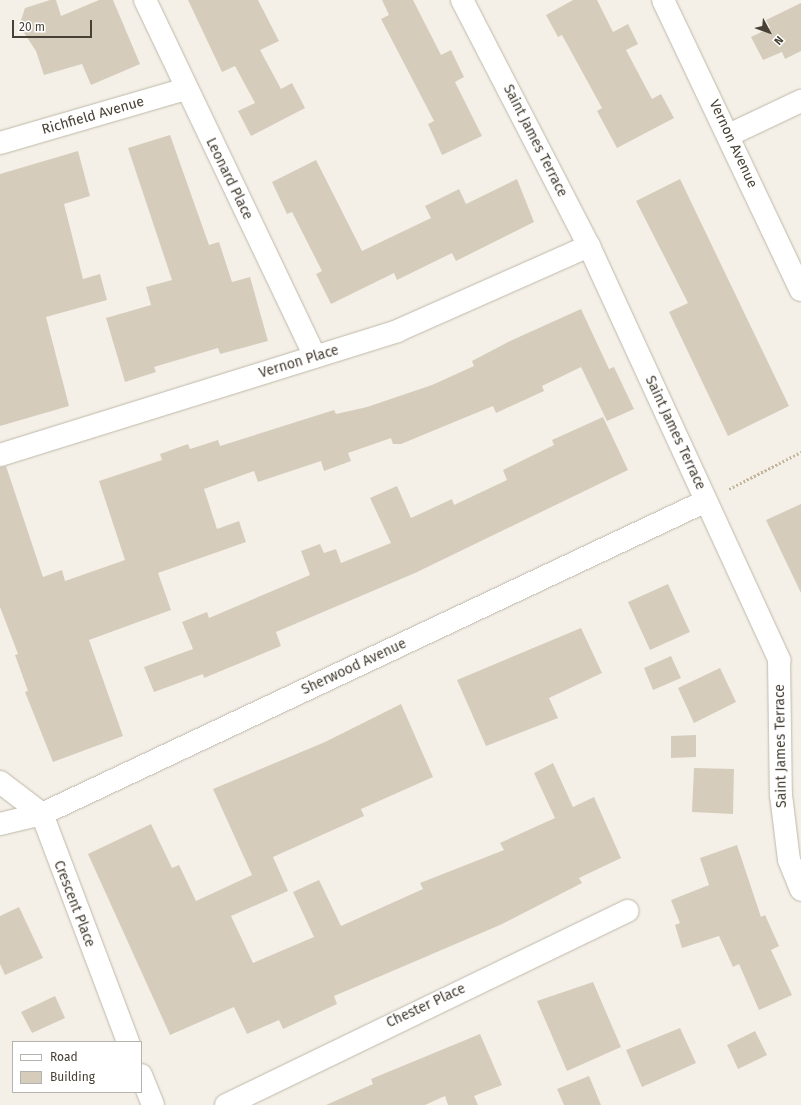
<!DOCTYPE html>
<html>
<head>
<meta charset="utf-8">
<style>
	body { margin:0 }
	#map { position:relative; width:801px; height:1105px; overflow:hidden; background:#f4f0e7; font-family:"Fira Sans",sans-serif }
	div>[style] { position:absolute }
	.building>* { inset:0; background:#d6ccbc }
	.path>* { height:2.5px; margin-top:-1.25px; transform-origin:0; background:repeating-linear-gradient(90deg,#c2b59a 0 2px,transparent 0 4px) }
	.roads { filter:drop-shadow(0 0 1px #bfb8a9) drop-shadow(0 0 1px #bfb8a9) }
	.street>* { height:22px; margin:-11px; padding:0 11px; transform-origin:11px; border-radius:11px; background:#fff }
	span { translate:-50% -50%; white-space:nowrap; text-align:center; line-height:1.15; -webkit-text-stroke:3px #fff; paint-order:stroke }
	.street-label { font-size:14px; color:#474135 }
	.legend { position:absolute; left:12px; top:1041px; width:130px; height:52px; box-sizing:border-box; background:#fff; border:1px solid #b5b3ae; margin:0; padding:5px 7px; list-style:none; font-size:12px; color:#474135 }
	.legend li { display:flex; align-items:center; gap:8px; height:20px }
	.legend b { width:20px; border:1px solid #b5b3ae }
	.north { position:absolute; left:749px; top:12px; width:40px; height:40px; -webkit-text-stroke:3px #fff; paint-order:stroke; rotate:131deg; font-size:11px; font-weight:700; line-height:16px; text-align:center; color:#474135 }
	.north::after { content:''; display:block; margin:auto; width:14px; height:18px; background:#474135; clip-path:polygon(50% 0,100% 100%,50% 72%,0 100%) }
	.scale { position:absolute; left:12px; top:20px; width:80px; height:18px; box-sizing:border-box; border:2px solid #474135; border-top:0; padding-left:5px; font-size:12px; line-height:14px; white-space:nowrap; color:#474135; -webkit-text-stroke:3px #fff; paint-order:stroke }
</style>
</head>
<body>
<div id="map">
	<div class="building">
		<div style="clip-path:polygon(50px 0,56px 0,61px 16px,99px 0,113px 0,140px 64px,91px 85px,82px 64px,44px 75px,36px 51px,22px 30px,21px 20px,25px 8px)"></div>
		<div style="clip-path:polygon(188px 0,258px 0,279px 41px,260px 50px,281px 89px,292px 83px,305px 108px,251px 136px,238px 111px,255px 103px,235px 66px,222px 72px)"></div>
		<div style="clip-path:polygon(382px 0,413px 0,441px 55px,451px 50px,464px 77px,455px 82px,482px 136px,442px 155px,428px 124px,434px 121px,381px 19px,389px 15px)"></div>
		<div style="clip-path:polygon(573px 0,597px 0,613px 32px,628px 24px,638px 44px,626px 50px,652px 99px,661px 94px,674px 118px,617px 148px,597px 111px,602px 108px,562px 35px,558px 37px,546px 15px)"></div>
		<div style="clip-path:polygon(801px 3px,801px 51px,785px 59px,782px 52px,763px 60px,751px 37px,770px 28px,766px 20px)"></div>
		<div style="clip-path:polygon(170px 135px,209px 245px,219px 242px,232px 282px,250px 277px,268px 341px,220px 354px,218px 348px,154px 367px,156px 372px,125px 382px,106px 318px,151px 305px,146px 287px,172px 280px,128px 148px)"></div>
		<div style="clip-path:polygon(78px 151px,90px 196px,64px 204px,83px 279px,100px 274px,107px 300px,46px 317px,69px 406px,0 426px,0 174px)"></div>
		<div style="clip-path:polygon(316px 160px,362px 251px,431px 218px,425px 206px,459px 189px,466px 204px,517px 179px,534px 222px,456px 261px,452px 253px,397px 280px,394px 273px,331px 304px,316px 274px,322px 271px,292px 212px,287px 214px,272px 182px)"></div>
		<div style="clip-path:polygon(680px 179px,789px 406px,728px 436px,669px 312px,688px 303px,636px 201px)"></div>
		<div style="clip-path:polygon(581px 309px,609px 369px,614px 367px,634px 409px,607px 421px,581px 367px,542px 386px,544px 391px,496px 413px,493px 406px,401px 444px,393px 444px,391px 438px,348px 453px,351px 461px,324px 471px,321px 461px,258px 482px,254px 471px,204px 489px,217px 529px,239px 521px,246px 542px,158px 573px,171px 610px,89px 640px,123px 736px,53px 762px,25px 692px,28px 691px,15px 655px,18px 654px,0 607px,0 467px,6px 466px,43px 577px,62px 570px,65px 581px,125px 560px,99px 481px,162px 460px,160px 454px,188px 444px,190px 449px,218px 440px,220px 446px,334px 410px,336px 414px,367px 407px,432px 385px,474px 366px,472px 361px,510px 341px)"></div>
		<div style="clip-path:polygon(603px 417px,628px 470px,415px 573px,276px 632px,281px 646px,204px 678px,203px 674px,154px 692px,144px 667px,193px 649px,182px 622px,207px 612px,209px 618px,310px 575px,301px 551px,320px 544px,324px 553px,336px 549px,341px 563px,391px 543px,370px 498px,397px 486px,411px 518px,452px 499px,454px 505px,507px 480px,503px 470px,554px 445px,552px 440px)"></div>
		<div style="clip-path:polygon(801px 504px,801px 593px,766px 520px)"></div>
		<div style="clip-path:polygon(668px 584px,690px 632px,650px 650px,628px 602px)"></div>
		<div style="clip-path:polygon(581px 628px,602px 673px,549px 698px,558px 718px,486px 746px,457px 680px)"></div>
		<div style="clip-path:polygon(671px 656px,681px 678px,653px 690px,644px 668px)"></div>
		<div style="clip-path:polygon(720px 668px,736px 702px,694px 723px,678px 688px)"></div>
		<div style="clip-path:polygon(401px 704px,433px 777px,361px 809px,364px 816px,273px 857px,288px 891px,231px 916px,253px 963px,314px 937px,293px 892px,319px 880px,341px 926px,423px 889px,420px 883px,504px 850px,500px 843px,555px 818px,534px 773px,553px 763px,573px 807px,594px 797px,621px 858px,579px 878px,582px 883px,500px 925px,334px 996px,337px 1004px,283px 1029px,279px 1020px,247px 1034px,234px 1007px,170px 1035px,88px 854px,151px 824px,172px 868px,179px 865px,196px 901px,252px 875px,213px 789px,325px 742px)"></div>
		<div style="clip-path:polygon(696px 735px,696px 757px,671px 758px,671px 736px)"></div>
		<div style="clip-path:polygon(694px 768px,734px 769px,733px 814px,692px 812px)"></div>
		<div style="clip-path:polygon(737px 845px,761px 917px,765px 915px,779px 946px,771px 950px,792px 995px,759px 1010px,739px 964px,733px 967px,719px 936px,682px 948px,675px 925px,680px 923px,671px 900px,709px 885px,700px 858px)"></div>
		<div style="clip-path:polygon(19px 907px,43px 958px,5px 975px,0 964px,0 916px)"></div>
		<div style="clip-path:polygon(593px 982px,621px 1047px,567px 1071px,537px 1001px)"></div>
		<div style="clip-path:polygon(55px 996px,65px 1018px,32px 1033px,21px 1012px)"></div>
		<div style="clip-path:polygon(680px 1028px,696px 1063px,642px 1087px,626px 1050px)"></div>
		<div style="clip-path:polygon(755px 1031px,767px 1055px,738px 1069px,727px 1045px)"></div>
		<div style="clip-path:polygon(480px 1034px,502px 1085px,474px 1096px,478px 1105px,448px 1105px,445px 1096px,425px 1105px,326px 1105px,373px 1084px,371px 1079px)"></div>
		<div style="clip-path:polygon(589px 1076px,601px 1105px,564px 1105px,557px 1089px)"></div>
	</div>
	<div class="path">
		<div style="left:729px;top:489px;width:81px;rotate:-27.2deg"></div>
	</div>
	<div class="roads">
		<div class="street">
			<div style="left:145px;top:0;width:395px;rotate:64.5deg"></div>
			<div style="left:462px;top:0;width:277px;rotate:62.7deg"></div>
			<div style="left:589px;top:246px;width:456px;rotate:65.3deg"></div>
			<div style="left:779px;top:660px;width:135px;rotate:89.2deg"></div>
			<div style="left:781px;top:795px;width:65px;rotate:83deg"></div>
			<div style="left:789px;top:860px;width:32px;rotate:68deg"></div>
			<div style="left:663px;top:0;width:321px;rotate:64.6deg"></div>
			<div style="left:729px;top:135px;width:80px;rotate:-25.3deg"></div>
			<div style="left:0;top:143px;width:194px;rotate:-16.2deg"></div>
			<div style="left:0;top:455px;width:416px;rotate:-17.3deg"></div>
			<div style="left:397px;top:331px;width:210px;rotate:-23.9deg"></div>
			<div style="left:0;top:782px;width:53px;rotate:37.3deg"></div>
			<div style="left:42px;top:814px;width:244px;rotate:69.3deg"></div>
			<div style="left:0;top:824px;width:43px;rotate:-13.4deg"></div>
			<div style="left:42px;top:814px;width:734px;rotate:-25.24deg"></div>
			<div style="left:141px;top:1075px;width:32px;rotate:68deg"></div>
			<div style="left:226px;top:1105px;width:446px;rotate:-25.8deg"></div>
		</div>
	</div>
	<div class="street-label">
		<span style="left:93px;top:116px;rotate:-16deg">Richfield Avenue</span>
		<span style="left:535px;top:141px;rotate:63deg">Saint James Terrace</span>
		<span style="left:733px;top:144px;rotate:65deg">Vernon Avenue</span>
		<span style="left:229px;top:179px;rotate:64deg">Leonard Place</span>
		<span style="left:299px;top:362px;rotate:-17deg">Vernon Place</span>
		<span style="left:675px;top:433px;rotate:65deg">Saint James Terrace</span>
		<span style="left:354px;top:667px;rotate:-25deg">Sherwood Avenue</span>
		<span style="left:781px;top:746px;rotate:-91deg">Saint James Terrace</span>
		<span style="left:74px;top:904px;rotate:69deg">Crescent Place</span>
		<span style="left:426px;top:1006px;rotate:-25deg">Chester Place</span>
	</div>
	<ul class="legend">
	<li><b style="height:5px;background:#fff"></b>Road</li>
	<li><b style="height:11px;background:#d6ccbc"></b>Building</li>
	</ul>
	<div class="north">N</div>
	<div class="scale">20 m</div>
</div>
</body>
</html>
